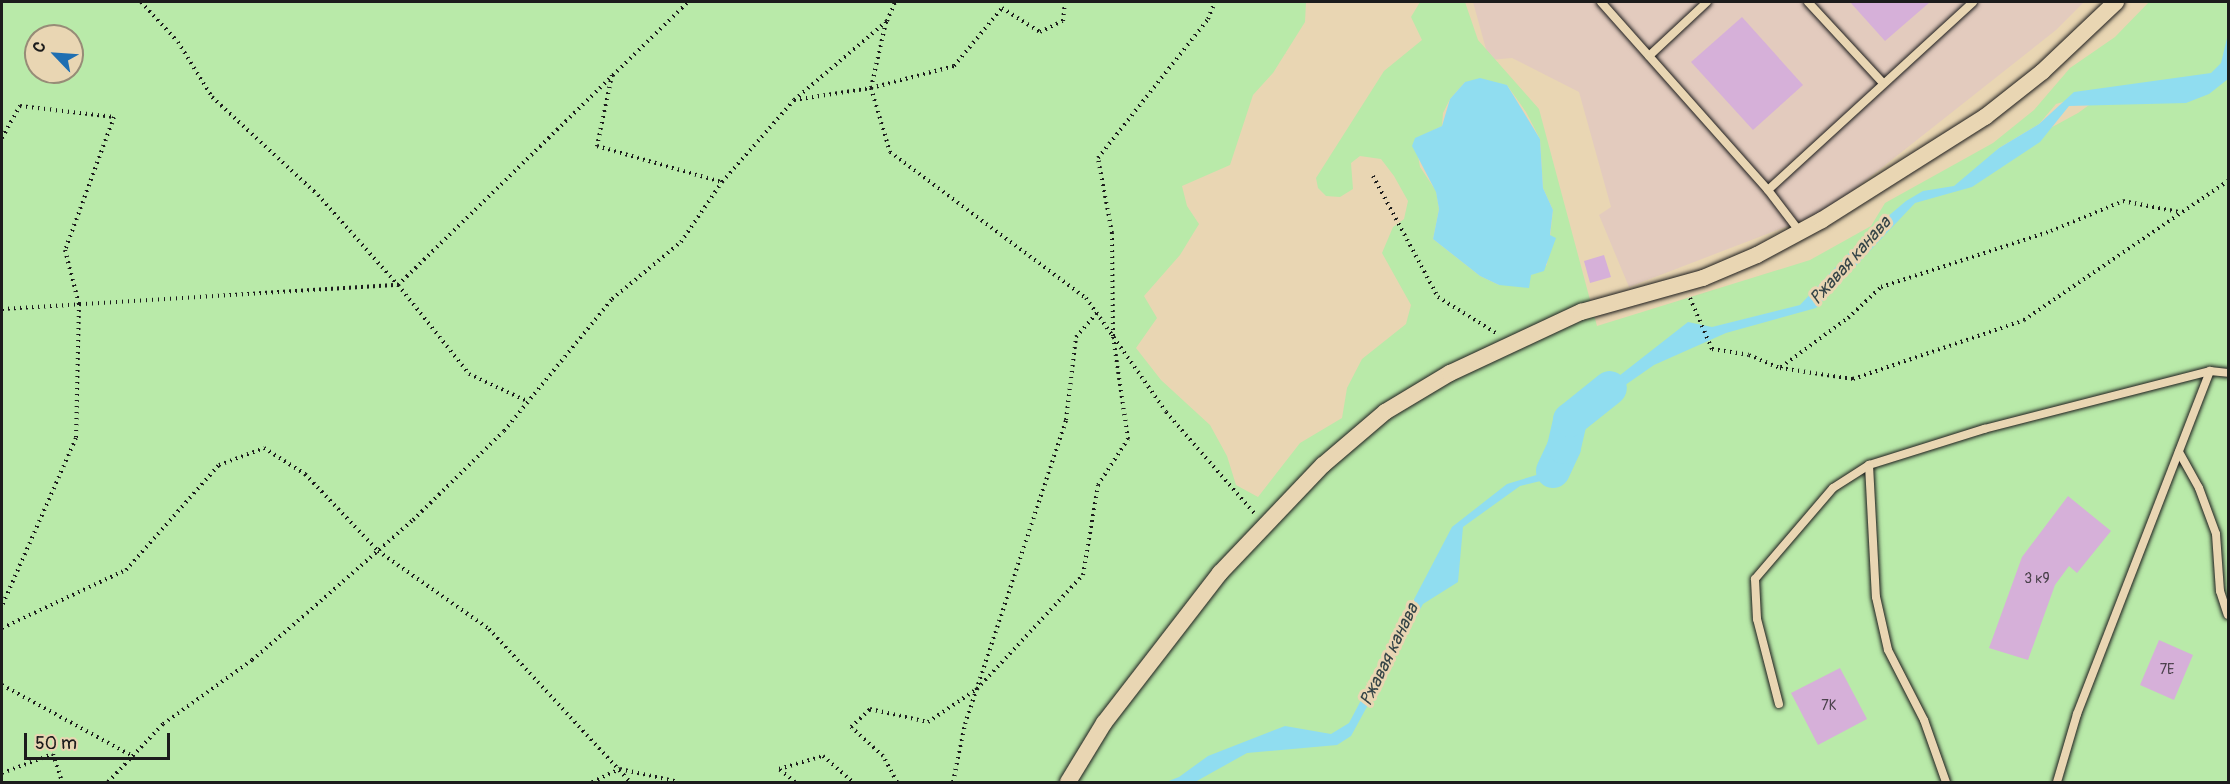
<!DOCTYPE html>
<html>
<head>
<meta charset="utf-8">
<style>
	body { margin:0 }
	#map { position:relative; width:2230px; height:784px; overflow:hidden; background:#e9d6b3; font-family:Pangolin,sans-serif }
	div>[style] { position:absolute }
	.built>* { inset:0; background:#e3cbbe }
	.green>* { inset:0; background:#b9eaa9 }
	.water>* { inset:0; background:#90ddf0 }
	.river>* { height:34px; margin:-17px; padding:0 17px; transform-origin:17px; border-radius:17px; background:#90ddf0 }
	.building>* { inset:0; background:#d6b0d9 }
	.path>* { height:4px; margin-top:-2px; transform-origin:0; background:repeating-linear-gradient(90deg,#1c1c1c 0 1.5px,transparent 0 6px) }
	.roads { filter:drop-shadow(0 0 2px #1c1c1c) drop-shadow(0 0 2px #1c1c1c) }
	.service>* { height:8px; margin:-4px; padding:0 4px; transform-origin:4px; border-radius:4px; background:#e9d6b3 }
	.minor>* { height:16px; margin:-8px; padding:0 8px; transform-origin:8px; border-radius:8px; background:#e9d6b3 }
	span { translate:-50% -50%; white-space:nowrap; text-align:center; line-height:1.15; -webkit-text-stroke:6px #e9d6b3; paint-order:stroke }
	.number-label { font-size:14px; color:#4a414b }
	.number-label span { -webkit-text-stroke-width:0 }
	.water-label { font-size:18px; color:#334346; font-style:italic }
	.frame { position:absolute; inset:0; border:3px solid #1c1c1c; pointer-events:none }
	.north { position:absolute; left:24px; top:24px; width:60px; height:60px; box-sizing:border-box; background:#e9d6b3; border:2px solid #978c77; border-radius:50%; rotate:295deg; font-size:16px; font-weight:700; line-height:24px; text-align:center; color:#1c1c1c }
	.north::after { content:''; display:block; margin:auto; width:21px; height:27px; background:#1f6fb2; clip-path:polygon(50% 0,100% 100%,50% 72%,0 100%) }
	.scale { position:absolute; left:24px; top:733px; width:146px; height:27px; box-sizing:border-box; border:3px solid #1c1c1c; border-top:0; padding-left:8px; font-size:18px; line-height:21px; white-space:nowrap; color:#1c1c1c; -webkit-text-stroke:4px #e9d6b3; paint-order:stroke }
</style>
</head>
<body>
<div id="map">
	<div class="built">
		<div style="clip-path:polygon(1473px 2px,2084px 2px,2056px 30px,1827px 211px,1629px 287px,1599px 215px,1611px 207px,1579px 92px,1512px 58px,1489px 60px)"></div>
	</div>
	<div class="green">
		<div style="clip-path:polygon(evenodd,2px 2px,1306px 2px,1305px 22px,1273px 73px,1253px 95px,1230px 165px,1182px 186px,1187px 206px,1199px 224px,1180px 255px,1144px 296px,1157px 318px,1136px 348px,1161px 380px,1210px 425px,1227px 456px,1236px 485px,1258px 497px,1300px 443px,1342px 418px,1347px 388px,1362px 359px,1406px 324px,1411px 305px,1382px 253px,1393px 227px,1404px 219px,1408px 201px,1394px 176px,1381px 159px,1360px 156px,1351px 163px,1353px 189px,1340px 197px,1326px 196px,1318px 188px,1316px 178px,1384px 71px,1422px 40px,1411px 17px,1420px 2px,1465px 2px,1478px 40px,1539px 109px,1597px 326px,1810px 260px,1871px 226px,1885px 203px,1993px 143px,2034px 110px,2070px 68px,2115px 37px,2149px 2px,2228px 2px,2228px 782px,2px 782px,2px 2px,36px 36px,72px 36px,72px 72px,36px 72px,36px 36px,2px 2px,1465px 82px,1507px 85px,1526px 112px,1540px 139px,1543px 188px,1553px 210px,1547px 265px,1531px 275px,1499px 285px,1480px 276px,1433px 239px,1439px 209px,1436px 191px,1420px 167px,1415px 139px,1442px 126px,1443px 113px,1450px 99px,1465px 82px,2px 2px,2114px 87px,2078px 113px,1982px 165px,1999px 148px,2039px 124px,2056px 104px,2114px 87px)"></div>
	</div>
	<div class="water">
		<div style="clip-path:polygon(2228px 34px,2228px 79px,2209px 94px,2186px 103px,2069px 106px,2040px 142px,1972px 187px,1915px 203px,1816px 308px,1726px 333px,1654px 365px,1575px 420px,1553px 478px,1520px 486px,1463px 527px,1458px 582px,1423px 604px,1351px 736px,1337px 745px,1247px 753px,1195px 782px,1166px 782px,1179px 777px,1208px 756px,1285px 726px,1331px 734px,1349px 723px,1452px 527px,1507px 484px,1543px 473px,1578px 408px,1688px 322px,1712px 327px,1800px 305px,1867px 234px,1906px 201px,1923px 191px,1954px 186px,1999px 148px,2039px 124px,2074px 92px,2211px 73px,2221px 63px)"></div>
		<div style="clip-path:polygon(1480px 78px,1507px 85px,1540px 139px,1543px 188px,1553px 210px,1550px 235px,1556px 238px,1544px 271px,1531px 275px,1529px 288px,1499px 285px,1480px 276px,1433px 239px,1439px 209px,1436px 192px,1412px 146px,1415px 138px,1442px 126px,1450px 99px,1465px 82px)"></div>
	</div>
	<div class="river">
		<div style="left:1553px;top:471px;width:26px;rotate:-65deg"></div>
		<div style="left:1564px;top:447px;width:28px;rotate:-77deg"></div>
		<div style="left:1570px;top:420px;width:51px;rotate:-38.7deg"></div>
	</div>
	<div class="building">
		<div style="clip-path:polygon(1850px 2px,1930px 2px,1885px 41px)"></div>
		<div style="clip-path:polygon(1742px 17px,1803px 85px,1753px 130px,1691px 62px)"></div>
		<div style="clip-path:polygon(1604px 255px,1611px 277px,1590px 283px,1584px 261px)"></div>
		<div style="clip-path:polygon(2068px 496px,2111px 531px,2077px 573px,2069px 566px,2055px 585px,2028px 660px,1989px 648px,2022px 557px)"></div>
		<div style="clip-path:polygon(2159px 640px,2193px 655px,2174px 700px,2140px 685px)"></div>
		<div style="clip-path:polygon(1840px 668px,1867px 719px,1818px 745px,1791px 693px)"></div>
	</div>
	<div class="path">
		<div style="left:141px;top:2px;width:54px;rotate:47.2deg"></div>
		<div style="left:178px;top:42px;width:65px;rotate:58.3deg"></div>
		<div style="left:212px;top:97px;width:144px;rotate:42.8deg"></div>
		<div style="left:318px;top:195px;width:120px;rotate:48.4deg"></div>
		<div style="left:398px;top:285px;width:114px;rotate:51.4deg"></div>
		<div style="left:469px;top:374px;width:64px;rotate:25deg"></div>
		<div style="left:886px;top:22px;width:68px;rotate:102.8deg"></div>
		<div style="left:871px;top:88px;width:67px;rotate:73.5deg"></div>
		<div style="left:890px;top:152px;width:244px;rotate:36.7deg"></div>
		<div style="left:1086px;top:298px;width:139px;rotate:54.9deg"></div>
		<div style="left:1166px;top:412px;width:134px;rotate:48.9deg"></div>
		<div style="left:612px;top:75px;width:73px;rotate:101.9deg"></div>
		<div style="left:597px;top:146px;width:130px;rotate:16.1deg"></div>
		<div style="left:794px;top:100px;width:78px;rotate:-8.9deg"></div>
		<div style="left:871px;top:88px;width:86px;rotate:-14.8deg"></div>
		<div style="left:954px;top:66px;width:75px;rotate:-50.4deg"></div>
		<div style="left:1002px;top:8px;width:45px;rotate:32.3deg"></div>
		<div style="left:1040px;top:32px;width:25px;rotate:-26deg"></div>
		<div style="left:1063px;top:21px;width:19px;rotate:-84deg"></div>
		<div style="left:2px;top:138px;width:37px;rotate:-61deg"></div>
		<div style="left:20px;top:106px;width:95px;rotate:6.7deg"></div>
		<div style="left:114px;top:117px;width:142px;rotate:110.2deg"></div>
		<div style="left:65px;top:250px;width:56px;rotate:75.5deg"></div>
		<div style="left:79px;top:304px;width:134px;rotate:91.3deg"></div>
		<div style="left:76px;top:438px;width:184px;rotate:113.8deg"></div>
		<div style="left:1373px;top:176px;width:137px;rotate:61.8deg"></div>
		<div style="left:1438px;top:297px;width:68px;rotate:31.8deg"></div>
		<div style="left:1690px;top:298px;width:56px;rotate:66.7deg"></div>
		<div style="left:1712px;top:349px;width:37px;rotate:9deg"></div>
		<div style="left:1749px;top:355px;width:34px;rotate:23deg"></div>
		<div style="left:1780px;top:368px;width:74px;rotate:8.6deg"></div>
		<div style="left:1853px;top:379px;width:181px;rotate:-19deg"></div>
		<div style="left:2024px;top:320px;width:247px;rotate:-34.3deg"></div>
		<div style="left:2px;top:309px;width:397px;rotate:-3.5deg"></div>
		<div style="left:398px;top:285px;width:405px;rotate:-44.3deg"></div>
		<div style="left:1781px;top:367px;width:83px;rotate:-36.2deg"></div>
		<div style="left:1848px;top:318px;width:45px;rotate:-43.2deg"></div>
		<div style="left:1881px;top:287px;width:179px;rotate:-18.2deg"></div>
		<div style="left:2051px;top:231px;width:78px;rotate:-22.6deg"></div>
		<div style="left:2123px;top:201px;width:57px;rotate:11.1deg"></div>
		<div style="left:2px;top:628px;width:137px;rotate:-25.1deg"></div>
		<div style="left:126px;top:570px;width:140px;rotate:-48.5deg"></div>
		<div style="left:219px;top:465px;width:48px;rotate:-20.7deg"></div>
		<div style="left:264px;top:448px;width:49px;rotate:32.4deg"></div>
		<div style="left:305px;top:474px;width:106px;rotate:46.5deg"></div>
		<div style="left:378px;top:551px;width:136px;rotate:35.1deg"></div>
		<div style="left:489px;top:629px;width:208px;rotate:47.3deg"></div>
		<div style="left:2px;top:685px;width:148px;rotate:28.6deg"></div>
		<div style="left:2px;top:773px;width:54px;rotate:-20.4deg"></div>
		<div style="left:53px;top:754px;width:29px;rotate:72deg"></div>
		<div style="left:108px;top:782px;width:80px;rotate:-46.5deg"></div>
		<div style="left:163px;top:724px;width:110px;rotate:-35.7deg"></div>
		<div style="left:252px;top:660px;width:72px;rotate:-40.5deg"></div>
		<div style="left:307px;top:613px;width:141px;rotate:-41.3deg"></div>
		<div style="left:413px;top:520px;width:127px;rotate:-44.4deg"></div>
		<div style="left:504px;top:431px;width:171px;rotate:-50.7deg"></div>
		<div style="left:612px;top:299px;width:89px;rotate:-39.6deg"></div>
		<div style="left:681px;top:242px;width:73px;rotate:-55.7deg"></div>
		<div style="left:722px;top:182px;width:109px;rotate:-48.7deg"></div>
		<div style="left:794px;top:100px;width:122px;rotate:-40.3deg"></div>
		<div style="left:887px;top:21px;width:21px;rotate:-67deg"></div>
		<div style="left:592px;top:782px;width:31px;rotate:-25deg"></div>
		<div style="left:620px;top:769px;width:60px;rotate:12.4deg"></div>
		<div style="left:795px;top:782px;width:21px;rotate:-141deg"></div>
		<div style="left:779px;top:769px;width:46px;rotate:-16.5deg"></div>
		<div style="left:823px;top:756px;width:40px;rotate:41deg"></div>
		<div style="left:897px;top:782px;width:30px;rotate:-118deg"></div>
		<div style="left:883px;top:756px;width:43px;rotate:-137.8deg"></div>
		<div style="left:851px;top:727px;width:26px;rotate:-43deg"></div>
		<div style="left:870px;top:709px;width:59px;rotate:12.6deg"></div>
		<div style="left:928px;top:722px;width:59px;rotate:-34deg"></div>
		<div style="left:977px;top:689px;width:156px;rotate:-47.1deg"></div>
		<div style="left:1083px;top:575px;width:91px;rotate:-80.5deg"></div>
		<div style="left:1098px;top:485px;width:55px;rotate:-56.9deg"></div>
		<div style="left:1128px;top:439px;width:104px;rotate:-98.3deg"></div>
		<div style="left:1113px;top:336px;width:103px;rotate:-90.6deg"></div>
		<div style="left:1112px;top:233px;width:76px;rotate:-100.6deg"></div>
		<div style="left:1098px;top:158px;width:177px;rotate:-51.6deg"></div>
		<div style="left:1208px;top:19px;width:18px;rotate:-68deg"></div>
		<div style="left:953px;top:782px;width:59px;rotate:-78.3deg"></div>
		<div style="left:965px;top:724px;width:320px;rotate:-71.6deg"></div>
		<div style="left:1066px;top:420px;width:84px;rotate:-83.1deg"></div>
		<div style="left:1076px;top:337px;width:32px;rotate:-49deg"></div>
	</div>
	<div class="roads">
		<div class="service">
			<div style="left:1601px;top:2px;width:251px;rotate:48.4deg"></div>
			<div style="left:1768px;top:190px;width:53px;rotate:52.7deg"></div>
			<div style="left:1808px;top:2px;width:110px;rotate:47.2deg"></div>
			<div style="left:1649px;top:56px;width:79px;rotate:-43deg"></div>
			<div style="left:1768px;top:190px;width:278px;rotate:-42.5deg"></div>
			<div style="left:2179px;top:452px;width:41px;rotate:60.9deg"></div>
			<div style="left:2199px;top:488px;width:49px;rotate:69.7deg"></div>
			<div style="left:2216px;top:534px;width:57px;rotate:86deg"></div>
			<div style="left:2220px;top:591px;width:25px;rotate:72deg"></div>
			<div style="left:1869px;top:465px;width:132px;rotate:87deg"></div>
			<div style="left:1876px;top:597px;width:54px;rotate:77.2deg"></div>
			<div style="left:1888px;top:650px;width:79px;rotate:62.8deg"></div>
			<div style="left:1924px;top:720px;width:66px;rotate:70.5deg"></div>
			<div style="left:1779px;top:704px;width:88px;rotate:-104.5deg"></div>
			<div style="left:1757px;top:619px;width:40px;rotate:-92.9deg"></div>
			<div style="left:1755px;top:579px;width:120px;rotate:-49.4deg"></div>
			<div style="left:1833px;top:488px;width:43px;rotate:-32.6deg"></div>
			<div style="left:1869px;top:465px;width:121px;rotate:-17.4deg"></div>
			<div style="left:1984px;top:429px;width:233px;rotate:-14.4deg"></div>
			<div style="left:2210px;top:371px;width:18px;rotate:6deg"></div>
			<div style="left:2057px;top:782px;width:71px;rotate:-73.6deg"></div>
			<div style="left:2077px;top:714px;width:368px;rotate:-68.8deg"></div>
		</div>
		<div class="minor">
			<div style="left:1068px;top:782px;width:69px;rotate:-58.6deg"></div>
			<div style="left:1104px;top:723px;width:190px;rotate:-52.3deg"></div>
			<div style="left:1220px;top:573px;width:149px;rotate:-46.4deg"></div>
			<div style="left:1323px;top:465px;width:82px;rotate:-40.5deg"></div>
			<div style="left:1385px;top:412px;width:76px;rotate:-31deg"></div>
			<div style="left:1450px;top:373px;width:145px;rotate:-25deg"></div>
			<div style="left:1581px;top:312px;width:127px;rotate:-15.6deg"></div>
			<div style="left:1703px;top:278px;width:59px;rotate:-23.1deg"></div>
			<div style="left:1757px;top:255px;width:74px;rotate:-28.3deg"></div>
			<div style="left:1822px;top:220px;width:193px;rotate:-32.3deg"></div>
			<div style="left:1985px;top:117px;width:73px;rotate:-38.3deg"></div>
			<div style="left:2042px;top:72px;width:102px;rotate:-43.4deg"></div>
		</div>
	</div>
	<div class="number-label">
		<span style="left:2037px;top:579px">3 к9</span>
		<span style="left:2167px;top:670px">7Е</span>
		<span style="left:1829px;top:706px">7К</span>
	</div>
	<div class="water-label">
		<span style="left:1851px;top:261px;rotate:-48deg">Ржавая канава</span>
		<span style="left:1390px;top:655px;rotate:-64deg">Ржавая канава</span>
	</div>
	<div class="frame"></div>
	<div class="north">С</div>
	<div class="scale">50 m</div>
</div>
</body>
</html>
